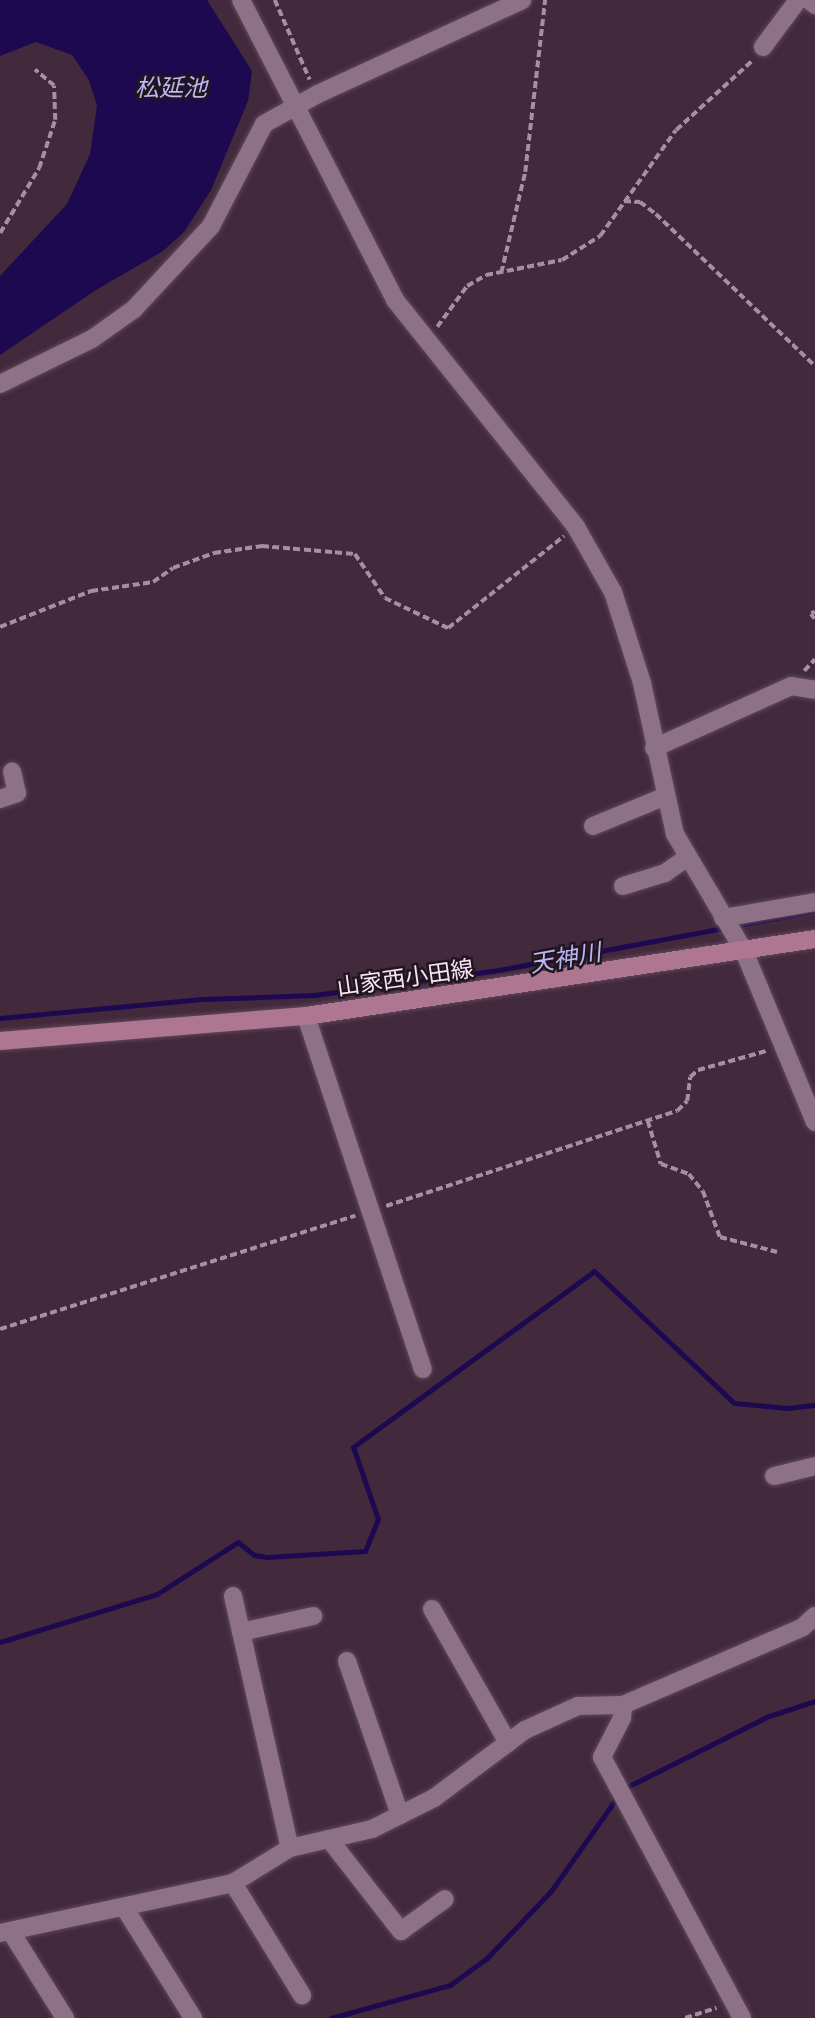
<!DOCTYPE html>
<html>
<head>
<meta charset="utf-8">
<style>
	body { margin:0 }
	#map { position:relative; width:815px; height:2018px; overflow:hidden; background:#42293c; font-family:"Noto Sans","Noto Sans JP",sans-serif }
	div>[style] { position:absolute }
	.water>* { inset:0; background:#1d0950 }
	.stream>* { height:5px; margin:-2.5px; padding:0 2.5px; transform-origin:2.5px; border-radius:2.5px; background:#1d0950 }
	.path>* { height:3.5px; margin-top:-1.75px; transform-origin:0; background:repeating-linear-gradient(90deg,#a4909f 0 7px,transparent 0 10.5px) }
	.roads { filter:drop-shadow(0 0 2px #5e4859) drop-shadow(0 0 2px #5e4859) }
	.minor>* { height:18px; margin:-9px; padding:0 9px; transform-origin:9px; border-radius:9px; background:#8e7186 }
	.secondary>* { height:18px; margin:-9px; padding:0 9px; transform-origin:9px; border-radius:9px; background:#ae7690 }
	span { translate:-50% -50%; white-space:nowrap; text-align:center; line-height:1.15; -webkit-text-stroke:5px #21161f; paint-order:stroke }
	.street-label { font-size:23px; color:#f6e5f1 }
	.water-label { font-size:24px; color:#b9b7f5; font-style:italic }
</style>
</head>
<body>
<div id="map">
	<div class="water">
		<div style="clip-path:polygon(0 0,207px 0,252px 71px,248px 101px,211px 190px,184px 232px,163px 251px,96px 290px,0 355px,0 276px,67px 204px,90px 154px,97px 106px,89px 80px,72px 55px,36px 42px,0 56px)"></div>
	</div>
	<div class="stream">
		<div style="left:0;top:1018px;width:203px;rotate:-5.4deg"></div>
		<div style="left:202px;top:999px;width:112px;rotate:-2deg"></div>
		<div style="left:314px;top:995px;width:187px;rotate:-7.7deg"></div>
		<div style="left:499px;top:970px;width:321px;rotate:-10.6deg"></div>
		<div style="left:0;top:1642px;width:164px;rotate:-17deg"></div>
		<div style="left:157px;top:1594px;width:96px;rotate:-32.7deg"></div>
		<div style="left:238px;top:1542px;width:21px;rotate:39deg"></div>
		<div style="left:254px;top:1555px;width:13px;rotate:9deg"></div>
		<div style="left:267px;top:1557px;width:98px;rotate:-3.5deg"></div>
		<div style="left:365px;top:1551px;width:35px;rotate:-68deg"></div>
		<div style="left:378px;top:1519px;width:76px;rotate:-109.1deg"></div>
		<div style="left:353px;top:1447px;width:298px;rotate:-36.1deg"></div>
		<div style="left:594px;top:1271px;width:192px;rotate:43.3deg"></div>
		<div style="left:734px;top:1403px;width:53px;rotate:5.4deg"></div>
		<div style="left:787px;top:1408px;width:28px;rotate:-6deg"></div>
		<div style="left:331px;top:2018px;width:123px;rotate:-15.5deg"></div>
		<div style="left:450px;top:1985px;width:46px;rotate:-36.1deg"></div>
		<div style="left:487px;top:1958px;width:93px;rotate:-46.3deg"></div>
		<div style="left:551px;top:1891px;width:125px;rotate:-54.8deg"></div>
		<div style="left:623px;top:1789px;width:163px;rotate:-26.6deg"></div>
		<div style="left:769px;top:1716px;width:48px;rotate:-18.1deg"></div>
	</div>
	<div class="path">
		<div style="left:275px;top:0;width:87px;rotate:66.4deg"></div>
		<div style="left:624px;top:201px;width:16px;rotate:4deg"></div>
		<div style="left:640px;top:202px;width:20px;rotate:37deg"></div>
		<div style="left:656px;top:214px;width:220px;rotate:43.7deg"></div>
		<div style="left:0;top:233px;width:76px;rotate:-59deg"></div>
		<div style="left:39px;top:168px;width:51px;rotate:-71.6deg"></div>
		<div style="left:55px;top:120px;width:34px;rotate:-92deg"></div>
		<div style="left:54px;top:86px;width:25px;rotate:-140deg"></div>
		<div style="left:501px;top:273px;width:104px;rotate:-76.6deg"></div>
		<div style="left:525px;top:172px;width:173px;rotate:-83.4deg"></div>
		<div style="left:437px;top:327px;width:51px;rotate:-53.8deg"></div>
		<div style="left:467px;top:286px;width:22px;rotate:-30deg"></div>
		<div style="left:486px;top:275px;width:77px;rotate:-11.2deg"></div>
		<div style="left:562px;top:260px;width:45px;rotate:-32.3deg"></div>
		<div style="left:600px;top:236px;width:130px;rotate:-54.4deg"></div>
		<div style="left:676px;top:130px;width:104px;rotate:-42.3deg"></div>
		<div style="left:815px;top:612px;width:4px;rotate:153deg"></div>
		<div style="left:811px;top:614px;width:6px;rotate:51deg"></div>
		<div style="left:0;top:627px;width:98px;rotate:-21.6deg"></div>
		<div style="left:91px;top:591px;width:63px;rotate:-8.3deg"></div>
		<div style="left:153px;top:582px;width:24px;rotate:-35deg"></div>
		<div style="left:173px;top:568px;width:44px;rotate:-20.1deg"></div>
		<div style="left:214px;top:553px;width:49px;rotate:-8.3deg"></div>
		<div style="left:262px;top:546px;width:93px;rotate:4.9deg"></div>
		<div style="left:355px;top:554px;width:53px;rotate:55.7deg"></div>
		<div style="left:385px;top:598px;width:70px;rotate:25.5deg"></div>
		<div style="left:448px;top:628px;width:148px;rotate:-38.4deg"></div>
		<div style="left:804px;top:671px;width:16px;rotate:-47deg"></div>
		<div style="left:648px;top:1121px;width:45px;rotate:73.2deg"></div>
		<div style="left:661px;top:1164px;width:30px;rotate:20deg"></div>
		<div style="left:689px;top:1174px;width:22px;rotate:51deg"></div>
		<div style="left:703px;top:1191px;width:49px;rotate:69.7deg"></div>
		<div style="left:720px;top:1237px;width:59px;rotate:14.7deg"></div>
		<div style="left:386px;top:1206px;width:306px;rotate:-18.1deg"></div>
		<div style="left:677px;top:1111px;width:14px;rotate:-45deg"></div>
		<div style="left:687px;top:1101px;width:24px;rotate:-83deg"></div>
		<div style="left:690px;top:1077px;width:11px;rotate:-41deg"></div>
		<div style="left:698px;top:1070px;width:71px;rotate:-15.6deg"></div>
		<div style="left:0;top:1329px;width:373px;rotate:-17.7deg"></div>
		<div style="left:685px;top:2018px;width:33px;rotate:-18deg"></div>
	</div>
	<div class="roads">
		<div class="minor">
			<div style="left:241px;top:0;width:337px;rotate:62.8deg"></div>
			<div style="left:395px;top:300px;width:290px;rotate:51.4deg"></div>
			<div style="left:576px;top:527px;width:75px;rotate:60.4deg"></div>
			<div style="left:613px;top:592px;width:96px;rotate:72.3deg"></div>
			<div style="left:642px;top:683px;width:155px;rotate:77.7deg"></div>
			<div style="left:675px;top:834px;width:136px;rotate:59.5deg"></div>
			<div style="left:744px;top:951px;width:185px;rotate:67.5deg"></div>
			<div style="left:809px;top:0;width:8px;rotate:40deg"></div>
			<div style="left:763px;top:47px;width:59px;rotate:-53.3deg"></div>
			<div style="left:0;top:384px;width:102px;rotate:-26.1deg"></div>
			<div style="left:92px;top:339px;width:52px;rotate:-35.5deg"></div>
			<div style="left:134px;top:309px;width:113px;rotate:-47.1deg"></div>
			<div style="left:211px;top:226px;width:115px;rotate:-62.5deg"></div>
			<div style="left:264px;top:124px;width:62px;rotate:-29.1deg"></div>
			<div style="left:318px;top:94px;width:225px;rotate:-24.7deg"></div>
			<div style="left:654px;top:748px;width:150px;rotate:-24.3deg"></div>
			<div style="left:791px;top:686px;width:24px;rotate:9deg"></div>
			<div style="left:0;top:799px;width:18px;rotate:-19deg"></div>
			<div style="left:17px;top:793px;width:22px;rotate:-103deg"></div>
			<div style="left:593px;top:826px;width:79px;rotate:-22.3deg"></div>
			<div style="left:623px;top:886px;width:44px;rotate:-17.2deg"></div>
			<div style="left:665px;top:873px;width:28px;rotate:-35deg"></div>
			<div style="left:723px;top:918px;width:93px;rotate:-9.9deg"></div>
			<div style="left:306px;top:1016px;width:372px;rotate:71.7deg"></div>
			<div style="left:774px;top:1476px;width:42px;rotate:-13.7deg"></div>
			<div style="left:233px;top:1596px;width:258px;rotate:77.3deg"></div>
			<div style="left:432px;top:1609px;width:154px;rotate:60.4deg"></div>
			<div style="left:241px;top:1632px;width:74px;rotate:-12.5deg"></div>
			<div style="left:347px;top:1661px;width:163px;rotate:71deg"></div>
			<div style="left:623px;top:1705px;width:13px;rotate:94deg"></div>
			<div style="left:622px;top:1718px;width:44px;rotate:117.1deg"></div>
			<div style="left:602px;top:1757px;width:296px;rotate:61.8deg"></div>
			<div style="left:329px;top:1839px;width:117px;rotate:52deg"></div>
			<div style="left:401px;top:1931px;width:54px;rotate:-36deg"></div>
			<div style="left:233px;top:1883px;width:132px;rotate:58.4deg"></div>
			<div style="left:124px;top:1907px;width:131px;rotate:58.1deg"></div>
			<div style="left:11px;top:1932px;width:102px;rotate:57.9deg"></div>
			<div style="left:0;top:1933px;width:238px;rotate:-12.1deg"></div>
			<div style="left:233px;top:1883px;width:67px;rotate:-31.6deg"></div>
			<div style="left:290px;top:1848px;width:84px;rotate:-13deg"></div>
			<div style="left:372px;top:1829px;width:69px;rotate:-26.6deg"></div>
			<div style="left:434px;top:1798px;width:114px;rotate:-36.8deg"></div>
			<div style="left:525px;top:1730px;width:58px;rotate:-24.4deg"></div>
			<div style="left:578px;top:1706px;width:45px;rotate:-1.3deg"></div>
			<div style="left:623px;top:1705px;width:196px;rotate:-23.4deg"></div>
			<div style="left:803px;top:1627px;width:16px;rotate:-43deg"></div>
		</div>
		<div class="secondary">
			<div style="left:0;top:1041px;width:307px;rotate:-4.7deg"></div>
			<div style="left:306px;top:1016px;width:515px;rotate:-8.6deg"></div>
		</div>
	</div>
	<div class="street-label">
		<span style="left:405px;top:977px;rotate:-8deg">山家西小田線</span>
	</div>
	<div class="water-label">
		<span style="left:171px;top:87px">松延池</span>
		<span style="left:565px;top:957px;rotate:-10deg">天神川</span>
	</div>
</div>
</body>
</html>
